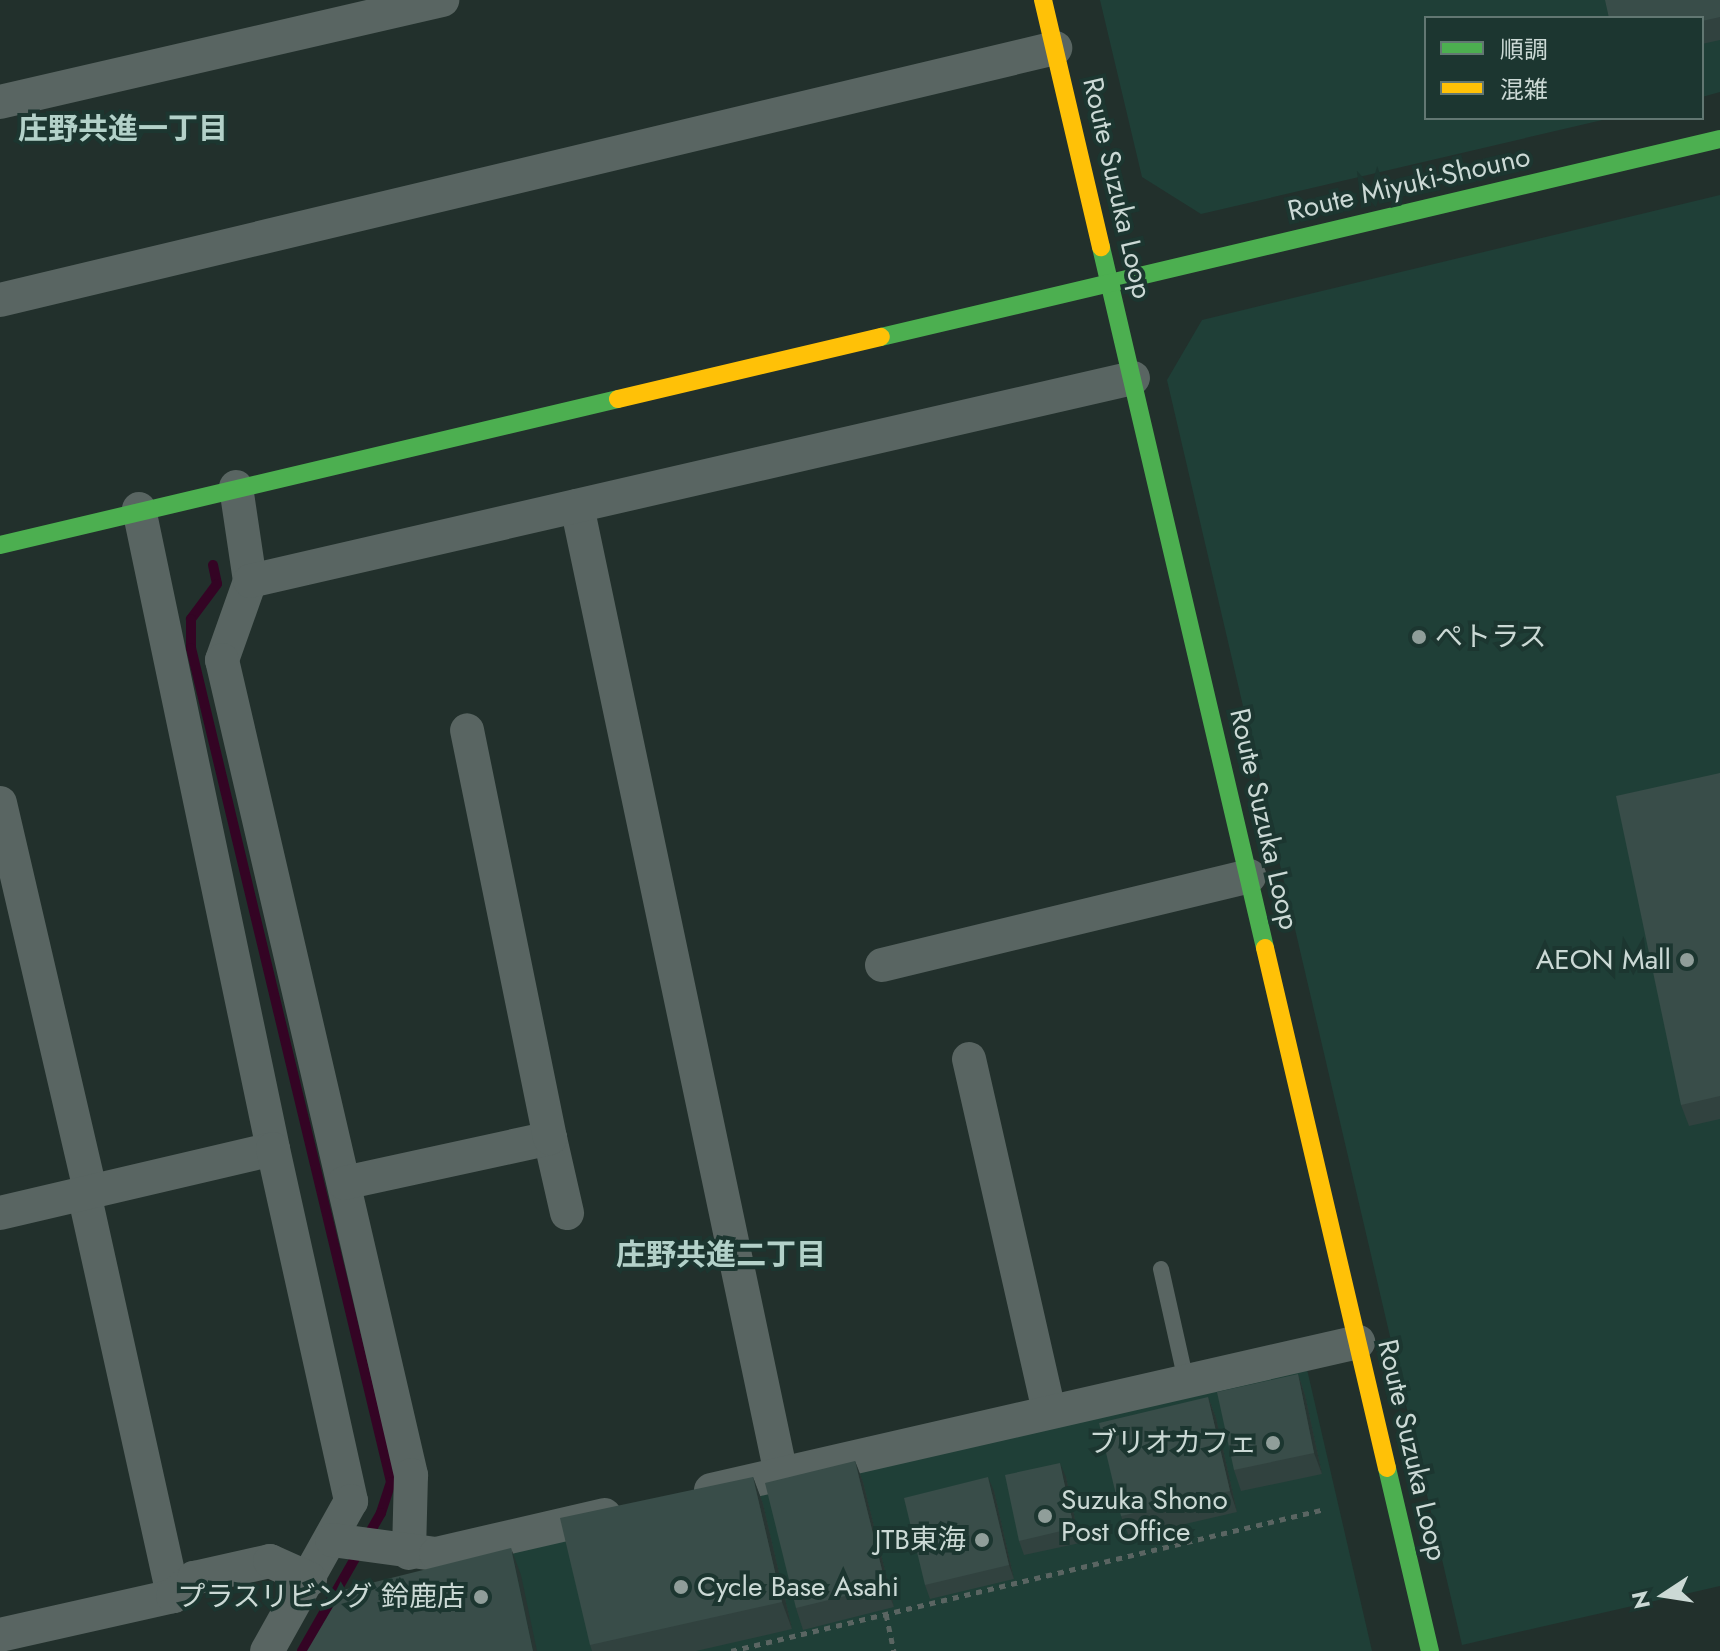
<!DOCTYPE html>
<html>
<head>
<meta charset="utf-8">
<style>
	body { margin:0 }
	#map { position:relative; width:1720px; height:1651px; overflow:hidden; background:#22302c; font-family:Jost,"Noto Sans JP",sans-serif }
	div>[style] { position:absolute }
	.built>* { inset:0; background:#1f3f37 }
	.stream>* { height:10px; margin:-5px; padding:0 5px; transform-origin:5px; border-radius:5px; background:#340424 }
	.path>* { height:5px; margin-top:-2.5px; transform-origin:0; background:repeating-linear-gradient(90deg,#5a6562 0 6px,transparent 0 12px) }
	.lane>* { height:16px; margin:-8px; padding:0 8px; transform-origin:8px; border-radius:8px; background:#596562 }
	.street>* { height:34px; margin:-17px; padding:0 17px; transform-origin:17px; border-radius:17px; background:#596562 }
	.fast>* { height:18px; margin:-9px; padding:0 9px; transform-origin:9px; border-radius:9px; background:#4caf50 }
	.slow>* { height:18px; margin:-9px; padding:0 9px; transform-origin:9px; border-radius:9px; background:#ffc107 }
	.wall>* { inset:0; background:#31423f }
	.shaded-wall>* { inset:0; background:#283633 }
	.building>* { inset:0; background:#394d49 }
	.dots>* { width:22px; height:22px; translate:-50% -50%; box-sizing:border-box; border:4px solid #1c3630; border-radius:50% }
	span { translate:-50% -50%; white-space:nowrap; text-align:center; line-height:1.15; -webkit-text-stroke:8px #1c3630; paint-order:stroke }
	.street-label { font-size:28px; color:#cbd9d5 }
	.poi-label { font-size:28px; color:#cbd9d5 }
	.left { translate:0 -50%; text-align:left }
	.right { translate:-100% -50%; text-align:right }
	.neighbourhood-label { font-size:30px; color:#b3d1c9; font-weight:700 }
	.legend { position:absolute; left:1424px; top:16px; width:280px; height:104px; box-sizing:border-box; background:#1c3630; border:2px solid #627772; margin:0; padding:10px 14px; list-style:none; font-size:24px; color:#cbd9d5 }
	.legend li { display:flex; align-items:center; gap:16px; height:40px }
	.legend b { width:40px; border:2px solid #627772 }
	.north { position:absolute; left:1624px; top:1555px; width:80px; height:80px; -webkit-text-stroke:6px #1c3630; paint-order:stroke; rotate:258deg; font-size:22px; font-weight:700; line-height:32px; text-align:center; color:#cbd9d5 }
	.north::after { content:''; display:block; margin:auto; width:28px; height:36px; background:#cbd9d5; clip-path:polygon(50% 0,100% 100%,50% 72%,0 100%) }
</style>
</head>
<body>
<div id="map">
	<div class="built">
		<div style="clip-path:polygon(1100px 0,1720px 0,1720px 92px,1702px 97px,1702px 18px,1426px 18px,1426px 118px,1611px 118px,1201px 214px,1142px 177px)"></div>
		<div style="clip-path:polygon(1720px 195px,1720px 1586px,1462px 1645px,1167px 380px,1202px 320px)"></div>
		<div style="clip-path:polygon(1306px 1365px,1372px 1651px,316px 1651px,361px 1588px)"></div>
	</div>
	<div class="stream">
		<div style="left:213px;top:565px;width:19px;rotate:78deg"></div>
		<div style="left:217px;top:584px;width:44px;rotate:126.6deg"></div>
		<div style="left:191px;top:619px;width:29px;rotate:90deg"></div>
		<div style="left:191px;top:648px;width:858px;rotate:76.51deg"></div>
		<div style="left:391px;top:1482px;width:33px;rotate:108deg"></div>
		<div style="left:381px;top:1513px;width:159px;rotate:119.8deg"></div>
	</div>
	<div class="path">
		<div style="left:886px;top:1614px;width:38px;rotate:78deg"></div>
		<div style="left:731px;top:1651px;width:607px;rotate:-13.44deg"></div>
	</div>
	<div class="lane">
		<div style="left:1161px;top:1269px;width:115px;rotate:77.4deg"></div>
	</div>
	<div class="street">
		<div style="left:0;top:102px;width:454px;rotate:-13deg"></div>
		<div style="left:0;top:300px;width:1085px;rotate:-13.43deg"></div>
		<div style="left:236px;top:487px;width:95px;rotate:81.5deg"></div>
		<div style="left:250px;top:581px;width:84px;rotate:109.5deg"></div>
		<div style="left:222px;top:660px;width:837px;rotate:76.94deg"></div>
		<div style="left:411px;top:1475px;width:78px;rotate:91.5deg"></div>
		<div style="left:577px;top:506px;width:989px;rotate:78.1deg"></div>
		<div style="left:139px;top:509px;width:654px;rotate:78.17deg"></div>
		<div style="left:250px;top:581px;width:906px;rotate:-12.95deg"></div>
		<div style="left:0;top:803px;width:398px;rotate:76.9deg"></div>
		<div style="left:882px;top:965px;width:378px;rotate:-13.6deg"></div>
		<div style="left:969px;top:1059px;width:362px;rotate:77.2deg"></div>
		<div style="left:550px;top:1138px;width:77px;rotate:77.2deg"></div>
		<div style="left:344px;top:1183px;width:211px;rotate:-12.3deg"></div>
		<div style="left:550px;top:1138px;width:416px;rotate:-101.5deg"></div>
		<div style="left:84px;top:1193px;width:413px;rotate:77.5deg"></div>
		<div style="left:0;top:1213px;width:280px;rotate:-13.2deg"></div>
		<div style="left:273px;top:1149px;width:361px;rotate:77.5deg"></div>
		<div style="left:351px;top:1501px;width:172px;rotate:119.2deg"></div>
		<div style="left:711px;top:1490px;width:664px;rotate:-12.88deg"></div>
		<div style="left:332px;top:1540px;width:105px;rotate:7.7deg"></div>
		<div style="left:436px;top:1554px;width:173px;rotate:-13deg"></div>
		<div style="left:0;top:1635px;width:177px;rotate:-12.7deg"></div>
		<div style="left:173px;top:1596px;width:28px;rotate:-41deg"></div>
		<div style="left:194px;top:1578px;width:78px;rotate:-12.6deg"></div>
		<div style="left:270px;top:1561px;width:44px;rotate:24.2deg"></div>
	</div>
	<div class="fast">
		<div style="left:1101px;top:247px;width:720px;rotate:76.83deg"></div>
		<div style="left:881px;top:337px;width:862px;rotate:-13.28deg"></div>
		<div style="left:0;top:545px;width:635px;rotate:-13.29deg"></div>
		<div style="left:1387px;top:1468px;width:188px;rotate:76.8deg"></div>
	</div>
	<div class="slow">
		<div style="left:1043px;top:0;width:254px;rotate:76.8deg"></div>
		<div style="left:618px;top:399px;width:270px;rotate:-13.3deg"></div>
		<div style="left:1265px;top:948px;width:534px;rotate:76.8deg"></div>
	</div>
	<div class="wall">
		<div style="clip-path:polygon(1720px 0,1720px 40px,1702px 44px,1702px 18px)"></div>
		<div style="clip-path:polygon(1720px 773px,1720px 1119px,1689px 1126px,1681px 1105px)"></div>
		<div style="clip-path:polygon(1298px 1374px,1305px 1395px,1322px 1474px,1241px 1491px,1234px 1470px)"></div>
		<div style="clip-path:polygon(1208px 1397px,1216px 1418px,1237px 1512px,1129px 1537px,1121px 1516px)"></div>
		<div style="clip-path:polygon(855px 1461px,863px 1482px,894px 1607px,803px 1630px,796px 1608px)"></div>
		<div style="clip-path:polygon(753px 1477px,763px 1504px,792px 1629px,696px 1651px,592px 1651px,590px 1645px)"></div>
		<div style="clip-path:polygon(1066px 1477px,1080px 1543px,1024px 1555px,1019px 1541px)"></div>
		<div style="clip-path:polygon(994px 1491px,1014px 1579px,930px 1599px,925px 1585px)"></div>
	</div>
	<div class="shaded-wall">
		<div style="clip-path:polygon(1298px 1374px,1305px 1395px,1322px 1474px,1314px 1453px)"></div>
		<div style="clip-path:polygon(1208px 1397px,1216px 1418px,1237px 1512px,1230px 1491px)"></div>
		<div style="clip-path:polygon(855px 1461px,863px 1482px,894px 1607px,886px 1586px)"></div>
		<div style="clip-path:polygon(1060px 1463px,1066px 1477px,1080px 1543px,1074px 1528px)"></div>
		<div style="clip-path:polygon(753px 1477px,763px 1504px,792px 1629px,782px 1602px)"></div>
		<div style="clip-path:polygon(988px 1477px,994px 1491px,1014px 1579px,1009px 1565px)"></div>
		<div style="clip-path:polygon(511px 1548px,521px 1575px,537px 1651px,533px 1651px)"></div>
	</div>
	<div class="building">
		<div style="clip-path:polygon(1605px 0,1720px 0,1720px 17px,1702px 21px,1702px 18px,1609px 18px)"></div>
		<div style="clip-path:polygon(1720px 773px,1720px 1096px,1681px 1105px,1616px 796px)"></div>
		<div style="clip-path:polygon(1298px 1374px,1314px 1453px,1234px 1470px,1217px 1392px)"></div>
		<div style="clip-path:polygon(1208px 1397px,1230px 1491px,1121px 1516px,1099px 1423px)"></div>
		<div style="clip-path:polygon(855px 1461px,886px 1586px,796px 1608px,765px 1483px)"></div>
		<div style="clip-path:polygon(1060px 1463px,1074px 1528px,1019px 1541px,1005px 1475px)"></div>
		<div style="clip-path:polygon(753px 1477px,782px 1602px,590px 1645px,560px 1518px)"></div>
		<div style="clip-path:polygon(988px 1477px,1009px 1565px,925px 1585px,904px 1498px)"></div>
		<div style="clip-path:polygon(511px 1548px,533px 1651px,307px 1651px,343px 1590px)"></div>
	</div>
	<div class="dots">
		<div style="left:1419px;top:637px;background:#909e9a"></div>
		<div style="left:1687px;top:960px;background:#909e9a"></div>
		<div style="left:1273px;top:1443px;background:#909e9a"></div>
		<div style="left:1045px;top:1516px;background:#909e9a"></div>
		<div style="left:982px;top:1540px;background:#909e9a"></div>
		<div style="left:681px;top:1587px;background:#909e9a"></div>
		<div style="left:481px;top:1597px;background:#909e9a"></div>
	</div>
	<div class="street-label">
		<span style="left:1409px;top:184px;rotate:-13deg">Route Miyuki-Shouno</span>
		<span style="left:1117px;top:188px;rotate:77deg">Route Suzuka Loop</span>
		<span style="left:1264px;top:819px;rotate:77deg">Route Suzuka Loop</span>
		<span style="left:1412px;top:1450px;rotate:77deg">Route Suzuka Loop</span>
	</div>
	<div class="poi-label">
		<span class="left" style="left:1435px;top:637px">ぺトラス</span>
		<span class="right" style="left:1671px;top:960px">AEON Mall</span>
		<span class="right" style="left:1257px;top:1443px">ブリオカフェ</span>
		<span class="left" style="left:1061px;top:1516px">Suzuka Shono<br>Post Office</span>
		<span class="right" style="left:966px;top:1540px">JTB東海</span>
		<span class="left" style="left:697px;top:1587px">Cycle Base Asahi</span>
		<span class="right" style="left:465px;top:1597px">プラスリビング 鈴鹿店</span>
	</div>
	<div class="neighbourhood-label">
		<span style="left:123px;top:129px">庄野共進一丁目</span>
		<span style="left:721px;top:1255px">庄野共進二丁目</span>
	</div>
	<ul class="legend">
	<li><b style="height:10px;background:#4caf50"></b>順調</li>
	<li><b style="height:10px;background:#ffc107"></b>混雑</li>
	</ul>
	<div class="north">N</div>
</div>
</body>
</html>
